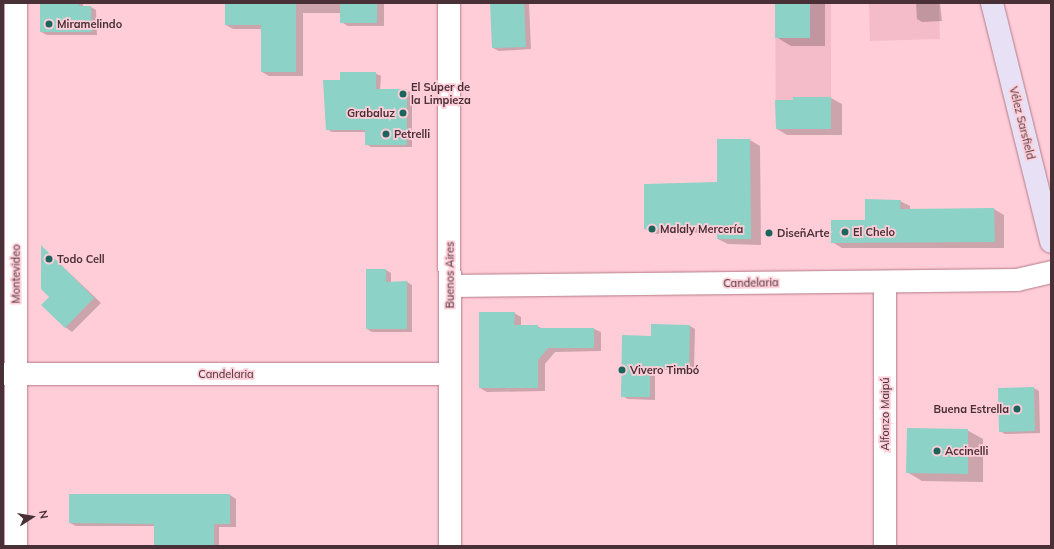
<!DOCTYPE html>
<html>
<head>
<meta charset="utf-8">
<style>
	body { margin:0 }
	#map { position:relative; width:1054px; height:549px; overflow:hidden; background:#ffcdd8; font-family:Mulish,sans-serif }
	div>[style] { position:absolute }
	.built>* { inset:0; background:#f3bcc8 }
	.shadow>* { inset:0; background:#0003 }
	.building>* { inset:0; background:#8cd2c7 }
	.roads { filter:drop-shadow(0 0 1px #b37b88) drop-shadow(0 0 1px #b37b88) }
	.minor>* { height:22px; margin:-11px; padding:0 11px; transform-origin:11px; border-radius:11px; background:#fff }
	.tertiary>* { height:22px; margin:-11px; padding:0 11px; transform-origin:11px; border-radius:11px; background:#fff }
	.secondary>* { height:22px; margin:-11px; padding:0 11px; transform-origin:11px; border-radius:11px; background:#e8e0f4 }
	.dots>* { width:11px; height:11px; translate:-50% -50%; box-sizing:border-box; border:2px solid #ffcdd8; border-radius:50% }
	span { translate:-50% -50%; white-space:nowrap; text-align:center; line-height:1.15; -webkit-text-stroke:3.5px #ffcdd8; paint-order:stroke }
	.poi-label { font-size:11px; color:#483036; font-weight:700 }
	.left { translate:0 -50%; text-align:left }
	.right { translate:-100% -50%; text-align:right }
	.street-label { font-size:11px; color:#483036 }
	.frame { position:absolute; inset:0; border:4px solid #483036; pointer-events:none }
	.north { position:absolute; left:12px; top:497px; width:40px; height:40px; -webkit-text-stroke:3px #ffcdd8; paint-order:stroke; rotate:78deg; font-size:11px; font-weight:700; line-height:16px; text-align:center; color:#483036 }
	.north::after { content:''; display:block; margin:auto; width:14px; height:18px; background:#483036; clip-path:polygon(50% 0,100% 100%,50% 72%,0 100%) }
</style>
</head>
<body>
<div id="map">
	<div class="built">
		<div style="clip-path:polygon(775px 3px,831px 3px,831px 129px,776px 129px)"></div>
		<div style="clip-path:polygon(869px 3px,939px 3px,940px 39px,870px 41px)"></div>
	</div>
	<div class="shadow">
		<div style="clip-path:polygon(41px 3px,83px 3px,83px 7px,91px 7px,96px 10px,97px 35px,47px 35px,41px 32px)"></div>
		<div style="clip-path:polygon(226px 3px,384px 3px,384px 26px,348px 26px,341px 22px,341px 13px,303px 13px,303px 76px,269px 76px,262px 72px,262px 29px,233px 29px,226px 25px)"></div>
		<div style="clip-path:polygon(491px 3px,529px 3px,531px 49px,499px 51px,493px 48px)"></div>
		<div style="clip-path:polygon(776px 3px,825px 3px,825px 46px,791px 46px,776px 37px)"></div>
		<div style="clip-path:polygon(916px 3px,940px 3px,942px 21px,922px 22px,917px 19px)"></div>
		<div style="clip-path:polygon(375px 73px,381px 76px,380px 90px,406px 90px,412px 93px,412px 147px,371px 147px,366px 144px,366px 132px,332px 132px,327px 129px,341px 81px)"></div>
		<div style="clip-path:polygon(831px 98px,842px 104px,842px 135px,787px 135px,777px 129px)"></div>
		<div style="clip-path:polygon(750px 140px,760px 146px,761px 245px,728px 244px,718px 239px,718px 232px,655px 234px,645px 229px,718px 183px)"></div>
		<div style="clip-path:polygon(900px 201px,910px 206px,910px 210px,994px 209px,1004px 215px,1004px 248px,842px 248px,832px 242px)"></div>
		<div style="clip-path:polygon(42px 247px,101px 303px,72px 332px,65px 327px,50px 297px)"></div>
		<div style="clip-path:polygon(386px 270px,391px 273px,391px 283px,407px 282px,412px 285px,412px 332px,372px 332px,367px 329px)"></div>
		<div style="clip-path:polygon(514px 313px,521px 317px,521px 326px,537px 326px,543px 329px,594px 329px,601px 332px,601px 351px,555px 352px,545px 364px,545px 391px,487px 392px,480px 388px)"></div>
		<div style="clip-path:polygon(652px 325px,690px 326px,695px 329px,694px 370px,655px 370px,655px 400px,628px 399px,622px 396px,652px 337px)"></div>
		<div style="clip-path:polygon(1034px 388px,1039px 391px,1040px 433px,1005px 434px,1000px 431px,999px 389px)"></div>
		<div style="clip-path:polygon(967px 430px,983px 439px,983px 482px,922px 481px,907px 472px)"></div>
		<div style="clip-path:polygon(230px 495px,236px 499px,236px 527px,219px 527px,219px 546px,155px 546px,155px 526px,76px 526px,70px 523px)"></div>
	</div>
	<div class="building">
		<div style="clip-path:polygon(40px 3px,79px 3px,79px 6px,91px 6px,92px 32px,40px 32px)"></div>
		<div style="clip-path:polygon(225px 3px,296px 3px,296px 72px,261px 72px,261px 25px,225px 25px)"></div>
		<div style="clip-path:polygon(340px 3px,377px 3px,377px 23px,340px 23px)"></div>
		<div style="clip-path:polygon(490px 3px,524px 3px,526px 47px,492px 48px)"></div>
		<div style="clip-path:polygon(775px 3px,810px 3px,810px 38px,775px 38px)"></div>
		<div style="clip-path:polygon(340px 72px,376px 72px,376px 89px,407px 89px,407px 145px,365px 145px,365px 130px,326px 130px,323px 80px,340px 80px)"></div>
		<div style="clip-path:polygon(793px 97px,831px 97px,831px 129px,776px 129px,775px 100px,793px 100px)"></div>
		<div style="clip-path:polygon(717px 139px,750px 139px,751px 239px,717px 239px,717px 227px,644px 229px,644px 184px,717px 182px)"></div>
		<div style="clip-path:polygon(865px 199px,901px 200px,900px 209px,994px 208px,995px 242px,831px 243px,831px 220px,865px 220px)"></div>
		<div style="clip-path:polygon(41px 245px,94px 298px,65px 328px,41px 305px,49px 297px,41px 289px)"></div>
		<div style="clip-path:polygon(366px 269px,386px 269px,386px 282px,407px 281px,407px 329px,366px 329px)"></div>
		<div style="clip-path:polygon(479px 312px,515px 312px,514px 325px,538px 325px,538px 328px,594px 328px,594px 348px,548px 348px,538px 360px,538px 388px,479px 388px)"></div>
		<div style="clip-path:polygon(651px 324px,690px 325px,689px 368px,650px 368px,650px 397px,621px 397px,622px 335px,651px 336px)"></div>
		<div style="clip-path:polygon(1034px 387px,1035px 431px,999px 432px,998px 388px)"></div>
		<div style="clip-path:polygon(907px 428px,968px 429px,968px 474px,906px 473px)"></div>
		<div style="clip-path:polygon(69px 494px,230px 494px,230px 524px,214px 524px,214px 546px,154px 546px,154px 524px,69px 523px)"></div>
	</div>
	<div class="roads">
		<div class="minor">
			<div style="left:885px;top:282px;width:264px;rotate:90deg"></div>
			<div style="left:450px;top:286px;width:567px;rotate:-0.61deg"></div>
			<div style="left:1017px;top:280px;width:35px;rotate:-13deg"></div>
			<div style="left:3px;top:374px;width:447px"></div>
			<div style="left:16px;top:546px;width:543px;rotate:-90deg"></div>
		</div>
		<div class="tertiary">
			<div style="left:449px;top:3px;width:543px;rotate:89.89deg"></div>
		</div>
		<div class="secondary">
			<div style="left:992px;top:3px;width:246px;rotate:76.1deg"></div>
		</div>
	</div>
	<div class="dots">
		<div style="left:49px;top:24px;background:#1b655c"></div>
		<div style="left:403px;top:94px;background:#1b655c"></div>
		<div style="left:403px;top:113px;background:#1b655c"></div>
		<div style="left:386px;top:134px;background:#1b655c"></div>
		<div style="left:652px;top:229px;background:#1b655c"></div>
		<div style="left:845px;top:232px;background:#1b655c"></div>
		<div style="left:769px;top:233px;background:#1b655c"></div>
		<div style="left:49px;top:259px;background:#1b655c"></div>
		<div style="left:622px;top:370px;background:#1b655c"></div>
		<div style="left:1017px;top:409px;background:#1b655c"></div>
		<div style="left:937px;top:451px;background:#1b655c"></div>
	</div>
	<div class="poi-label">
		<span class="left" style="left:57px;top:24px">Miramelindo</span>
		<span class="left" style="left:411px;top:94px">El Súper de<br>la Limpieza</span>
		<span class="right" style="left:395px;top:113px">Grabaluz</span>
		<span class="left" style="left:394px;top:134px">Petrelli</span>
		<span class="left" style="left:660px;top:229px">Malaly Mercería</span>
		<span class="left" style="left:853px;top:232px">El Chelo</span>
		<span class="left" style="left:777px;top:233px">DiseñArte</span>
		<span class="left" style="left:57px;top:259px">Todo Cell</span>
		<span class="left" style="left:630px;top:370px">Vivero Timbó</span>
		<span class="right" style="left:1009px;top:409px">Buena Estrella</span>
		<span class="left" style="left:945px;top:451px">Accinelli</span>
	</div>
	<div class="street-label">
		<span style="left:1022px;top:123px;rotate:76deg">Vélez Sarsfield</span>
		<span style="left:16px;top:274px;rotate:-90deg">Montevideo</span>
		<span style="left:450px;top:275px;rotate:-90deg">Buenos Aires</span>
		<span style="left:751px;top:283px;rotate:-1deg">Candelaria</span>
		<span style="left:226px;top:374px">Candelaria</span>
		<span style="left:885px;top:414px;rotate:-90deg">Alfonzo Maipú</span>
	</div>
	<div class="frame"></div>
	<div class="north">N</div>
</div>
</body>
</html>
